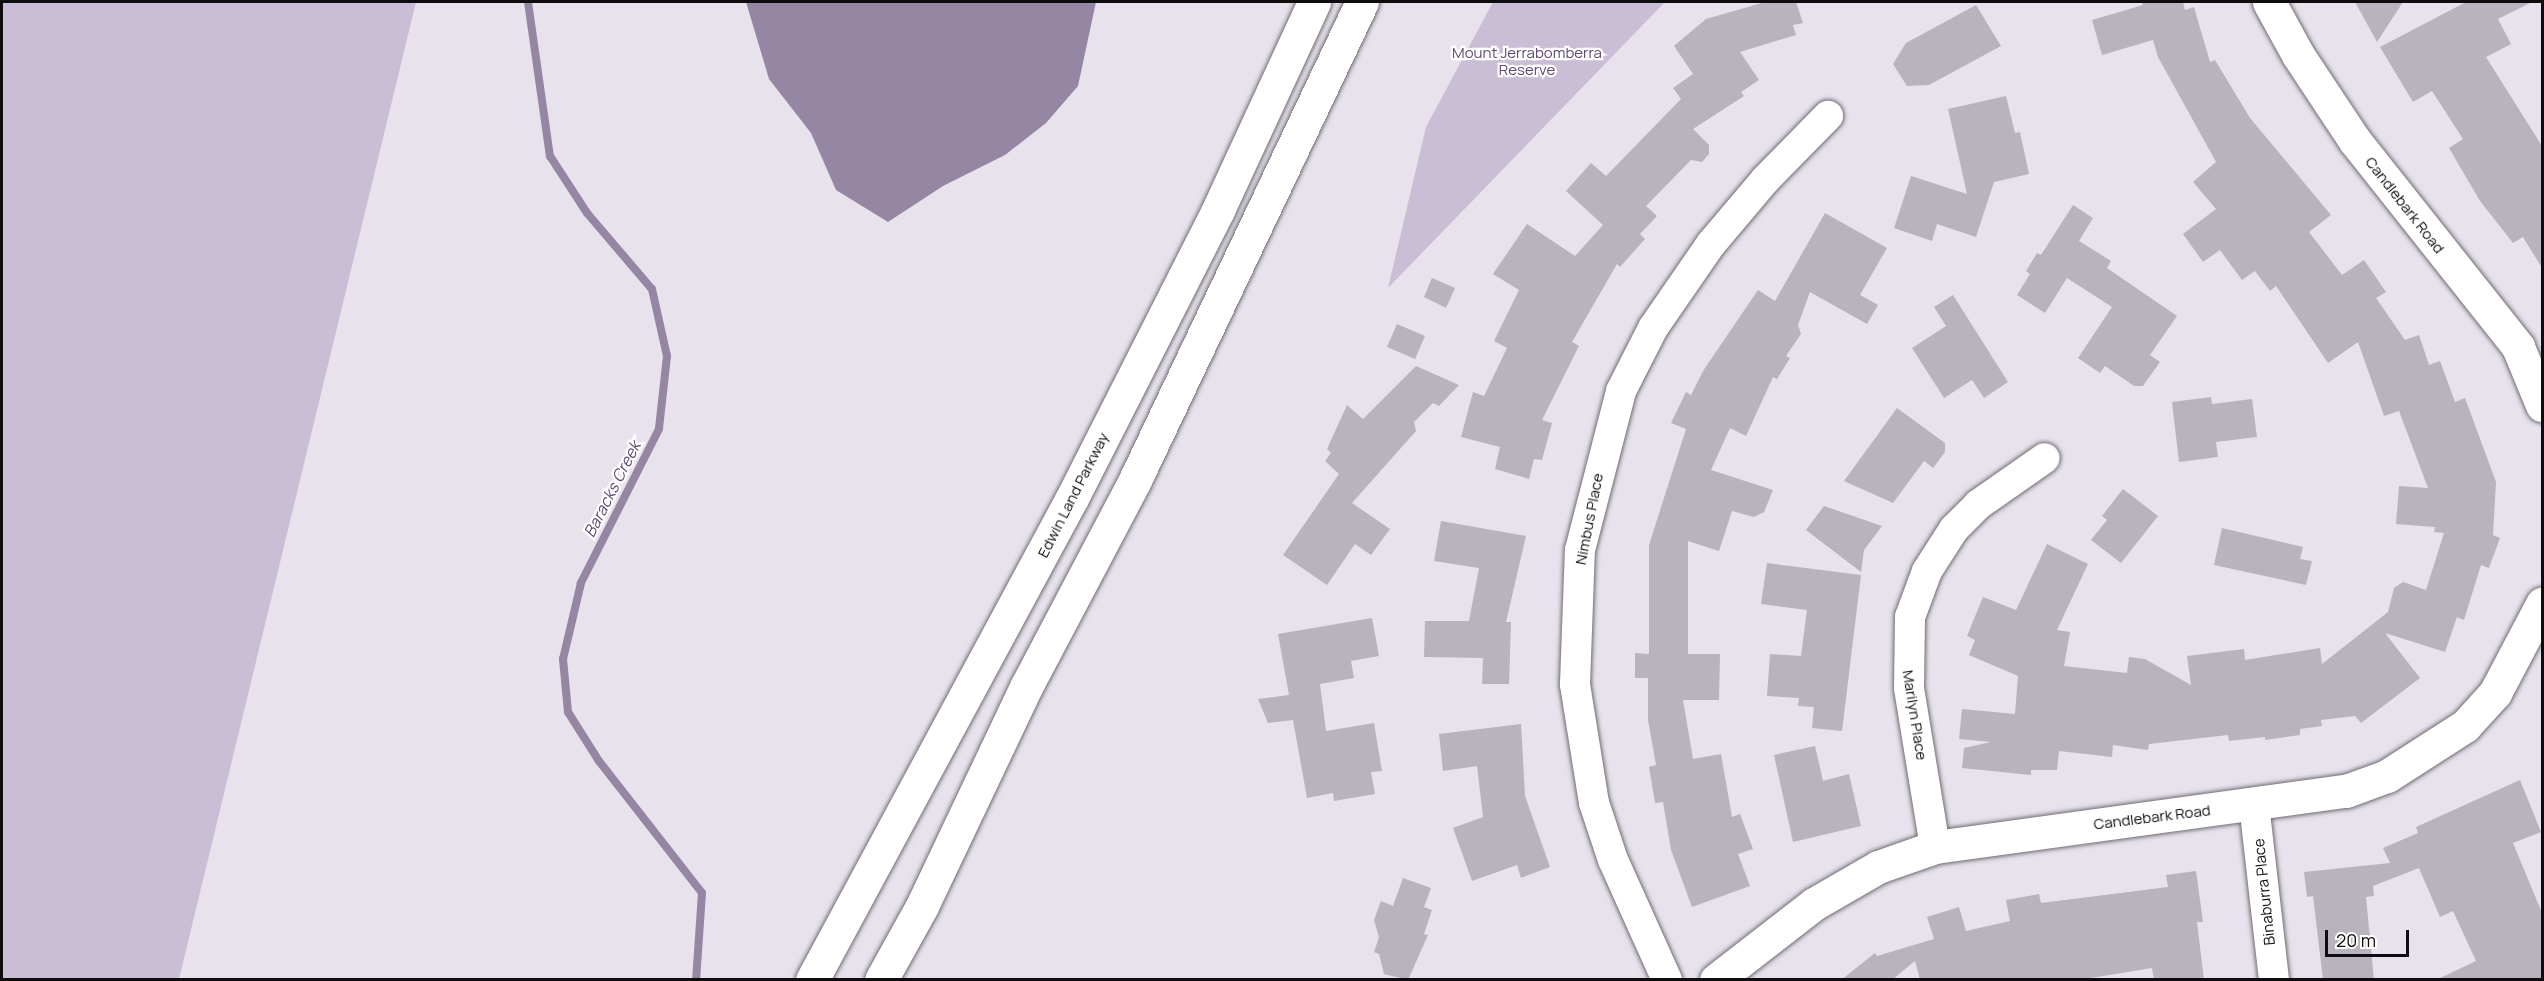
<!DOCTYPE html>
<html>
<head>
<meta charset="utf-8">
<style>
	body { margin:0 }
	#map { position:relative; width:2544px; height:981px; overflow:hidden; background:#e7e2ec; font-family:Manrope,sans-serif }
	div>[style] { position:absolute }
	.green>* { inset:0; background:#cabdd6 }
	.water>* { inset:0; background:#9586a3 }
	.stream>* { height:8px; margin:-4px; padding:0 4px; transform-origin:4px; border-radius:4px; background:#9586a3 }
	.building>* { inset:0; background:#b8b3bd }
	.roads { filter:drop-shadow(0 0 2px #706c74) drop-shadow(0 0 2px #706c74) }
	.street>* { height:30px; margin:-15px; padding:0 15px; transform-origin:15px; border-radius:15px; background:#fff }
	.secondary>* { height:33px; margin:-16.5px; padding:0 16.5px; transform-origin:16.5px; border-radius:16.5px; background:#fff }
	span { translate:-50% -50%; white-space:nowrap; text-align:center; line-height:1.15; -webkit-text-stroke:4.5px #fff; paint-order:stroke }
	.park-label { font-size:15px; color:#604874 }
	.street-label { font-size:15px; color:#0e0c0f }
	.water-label { font-size:16px; color:#5f4874; font-style:italic }
	.frame { position:absolute; inset:0; border:3px solid #0e0c0f; pointer-events:none }
	.scale { position:absolute; left:2325px; top:930px; width:84px; height:27px; box-sizing:border-box; border:3px solid #0e0c0f; border-top:0; padding-left:8px; font-size:18px; line-height:21px; white-space:nowrap; color:#0e0c0f; -webkit-text-stroke:4px #fff; paint-order:stroke }
</style>
</head>
<body>
<div id="map">
	<div class="green">
		<div style="clip-path:polygon(2px 2px,416px 2px,179px 979px,2px 979px)"></div>
		<div style="clip-path:polygon(1493px 2px,1665px 2px,1388px 288px,1426px 127px)"></div>
	</div>
	<div class="water">
		<div style="clip-path:polygon(746px 2px,1096px 2px,1078px 86px,1046px 123px,1005px 155px,943px 186px,888px 222px,836px 190px,811px 133px,769px 79px)"></div>
	</div>
	<div class="stream">
		<div style="left:528px;top:2px;width:156px;rotate:81.9deg"></div>
		<div style="left:550px;top:156px;width:68px;rotate:57deg"></div>
		<div style="left:587px;top:213px;width:100px;rotate:49.5deg"></div>
		<div style="left:652px;top:289px;width:69px;rotate:77.4deg"></div>
		<div style="left:667px;top:356px;width:73px;rotate:96.3deg"></div>
		<div style="left:659px;top:429px;width:173px;rotate:116.9deg"></div>
		<div style="left:581px;top:583px;width:78px;rotate:103.3deg"></div>
		<div style="left:563px;top:659px;width:53px;rotate:84.6deg"></div>
		<div style="left:568px;top:712px;width:58px;rotate:57.7deg"></div>
		<div style="left:599px;top:761px;width:167px;rotate:52deg"></div>
		<div style="left:702px;top:893px;width:87px;rotate:93.9deg"></div>
	</div>
	<div class="building">
		<div style="clip-path:polygon(1765px 2px,1796px 2px,1803px 23px,1793px 25px,1796px 35px,1740px 52px,1759px 80px,1741px 92px,1744px 96px,1693px 129px,1709px 145px,1709px 154px,1702px 162px,1691px 160px,1646px 206px,1657px 216px,1640px 234px,1645px 239px,1620px 267px,1617px 264px,1572px 342px,1579px 346px,1542px 420px,1552px 423px,1542px 460px,1534px 459px,1529px 479px,1495px 469px,1500px 447px,1461px 437px,1473px 392px,1484px 396px,1507px 348px,1494px 341px,1519px 290px,1493px 274px,1527px 224px,1575px 256px,1603px 225px,1566px 191px,1591px 163px,1606px 176px,1681px 99px,1673px 88px,1693px 74px,1674px 46px,1706px 19px)"></div>
		<div style="clip-path:polygon(2142px 2px,2183px 2px,2185px 10px,2194px 7px,2210px 62px,2215px 60px,2250px 118px,2331px 215px,2309px 232px,2342px 275px,2364px 260px,2386px 292px,2376px 298px,2405px 340px,2419px 335px,2429px 365px,2440px 361px,2455px 402px,2465px 398px,2496px 482px,2493px 535px,2500px 538px,2489px 568px,2481px 565px,2464px 620px,2457px 617px,2445px 652px,2385px 633px,2420px 678px,2361px 723px,2355px 716px,2321px 720px,2322px 726px,2300px 729px,2300px 735px,2265px 740px,2265px 737px,2229px 741px,2228px 735px,2149px 744px,2148px 750px,2113px 745px,2112px 757px,2059px 751px,2057px 770px,2031px 770px,2031px 775px,1962px 768px,1964px 748px,1991px 742px,1959px 739px,1962px 709px,2015px 714px,2018px 676px,1969px 655px,1975px 640px,1967px 636px,1983px 597px,2016px 610px,2047px 544px,2088px 564px,2057px 630px,2070px 632px,2064px 666px,2127px 673px,2129px 657px,2145px 659px,2191px 685px,2187px 656px,2244px 649px,2245px 660px,2320px 648px,2322px 664px,2388px 612px,2394px 588px,2403px 582px,2426px 590px,2444px 533px,2434px 532px,2435px 527px,2396px 524px,2399px 486px,2428px 488px,2399px 411px,2384px 416px,2358px 342px,2328px 363px,2276px 286px,2270px 291px,2255px 271px,2242px 280px,2220px 250px,2203px 262px,2183px 234px,2216px 209px,2193px 182px,2216px 162px,2158px 57px,2153px 40px,2102px 55px,2092px 20px,2143px 5px)"></div>
		<div style="clip-path:polygon(2355px 2px,2403px 2px,2377px 42px)"></div>
		<div style="clip-path:polygon(2466px 2px,2532px 2px,2498px 19px,2511px 44px,2486px 57px,2542px 146px,2542px 268px,2523px 237px,2513px 243px,2480px 201px,2449px 148px,2463px 139px,2432px 91px,2413px 102px,2380px 47px)"></div>
		<div style="clip-path:polygon(1976px 5px,2001px 46px,1929px 85px,1907px 86px,1893px 64px,1906px 43px)"></div>
		<div style="clip-path:polygon(2006px 96px,2015px 133px,2020px 132px,2029px 174px,1994px 182px,1976px 237px,1937px 224px,1932px 241px,1894px 228px,1911px 176px,1967px 194px,1948px 109px)"></div>
		<div style="clip-path:polygon(2073px 205px,2093px 218px,2079px 241px,2111px 261px,2107px 268px,2177px 316px,2150px 355px,2160px 362px,2143px 386px,2134px 386px,2105px 366px,2100px 373px,2078px 358px,2112px 307px,2067px 278px,2045px 313px,2017px 295px,2030px 274px,2026px 271px,2037px 253px,2041px 255px)"></div>
		<div style="clip-path:polygon(1825px 213px,1887px 248px,1860px 295px,1878px 305px,1867px 324px,1810px 292px,1798px 325px,1801px 334px,1786px 356px,1790px 358px,1777px 379px,1773px 377px,1746px 436px,1730px 428px,1711px 470px,1773px 490px,1764px 512px,1754px 517px,1732px 511px,1719px 551px,1688px 541px,1688px 654px,1720px 654px,1719px 700px,1683px 700px,1693px 759px,1721px 754px,1732px 817px,1740px 814px,1753px 849px,1738px 854px,1750px 886px,1692px 907px,1671px 850px,1663px 802px,1655px 803px,1649px 767px,1656px 765px,1648px 720px,1648px 678px,1635px 678px,1635px 653px,1649px 654px,1649px 545px,1686px 429px,1671px 423px,1686px 392px,1691px 395px,1703px 371px,1758px 290px,1775px 301px)"></div>
		<div style="clip-path:polygon(1432px 278px,1455px 288px,1446px 308px,1424px 297px)"></div>
		<div style="clip-path:polygon(1953px 295px,2008px 382px,1984px 398px,1972px 380px,1944px 398px,1912px 348px,1946px 326px,1934px 307px)"></div>
		<div style="clip-path:polygon(1397px 324px,1425px 336px,1415px 359px,1387px 347px)"></div>
		<div style="clip-path:polygon(1416px 366px,1459px 385px,1439px 406px,1433px 403px,1414px 422px,1416px 431px,1352px 503px,1390px 529px,1371px 555px,1355px 544px,1327px 585px,1283px 555px,1339px 474px,1325px 461px,1331px 453px,1327px 449px,1347px 405px,1363px 419px)"></div>
		<div style="clip-path:polygon(2211px 397px,2212px 404px,2252px 399px,2257px 437px,2216px 442px,2218px 457px,2179px 462px,2172px 402px)"></div>
		<div style="clip-path:polygon(1897px 408px,1945px 443px,1945px 452px,1933px 468px,1924px 461px,1893px 503px,1844px 481px)"></div>
		<div style="clip-path:polygon(2123px 489px,2158px 516px,2121px 563px,2091px 540px,2107px 520px,2102px 516px)"></div>
		<div style="clip-path:polygon(1824px 506px,1882px 526px,1864px 550px,1861px 572px,1806px 530px)"></div>
		<div style="clip-path:polygon(1441px 521px,1526px 536px,1506px 622px,1511px 622px,1509px 684px,1482px 684px,1483px 658px,1424px 657px,1425px 621px,1469px 621px,1479px 568px,1434px 561px)"></div>
		<div style="clip-path:polygon(2222px 528px,2303px 547px,2300px 559px,2312px 561px,2306px 585px,2214px 565px)"></div>
		<div style="clip-path:polygon(1767px 563px,1861px 575px,1842px 731px,1812px 728px,1814px 707px,1798px 706px,1799px 698px,1767px 696px,1770px 654px,1801px 656px,1807px 610px,1761px 604px)"></div>
		<div style="clip-path:polygon(1372px 618px,1379px 656px,1351px 661px,1354px 678px,1320px 684px,1326px 731px,1374px 723px,1382px 771px,1371px 772px,1375px 794px,1334px 801px,1333px 793px,1307px 798px,1293px 720px,1268px 723px,1258px 699px,1289px 695px,1278px 634px)"></div>
		<div style="clip-path:polygon(1521px 724px,1525px 796px,1550px 867px,1521px 878px,1517px 865px,1472px 881px,1453px 828px,1483px 817px,1477px 766px,1443px 771px,1439px 734px)"></div>
		<div style="clip-path:polygon(1815px 746px,1823px 781px,1849px 774px,1861px 826px,1793px 842px,1774px 755px)"></div>
		<div style="clip-path:polygon(2520px 780px,2541px 832px,2513px 843px,2542px 913px,2542px 980px,2436px 980px,2476px 961px,2453px 911px,2440px 917px,2419px 868px,2373px 886px,2374px 896px,2366px 897px,2374px 980px,2323px 980px,2313px 896px,2307px 897px,2304px 872px,2390px 863px,2383px 848px,2418px 833px,2416px 827px)"></div>
		<div style="clip-path:polygon(2196px 871px,2203px 922px,2197px 922px,2204px 980px,2154px 980px,2152px 968px,2079px 980px,1920px 980px,1915px 961px,1892px 980px,1841px 980px,1875px 953px,1877px 956px,1934px 939px,1927px 917px,1959px 907px,1966px 931px,2010px 921px,2006px 900px,2039px 894px,2041px 903px,2168px 887px,2166px 875px)"></div>
		<div style="clip-path:polygon(1403px 878px,1431px 888px,1424px 907px,1432px 910px,1424px 934px,1428px 935px,1408px 980px,1384px 974px,1379px 954px,1374px 952px,1379px 937px,1374px 920px,1381px 901px,1393px 906px)"></div>
	</div>
	<div class="roads">
		<div class="street">
			<div style="left:2254px;top:804px;width:177px;rotate:83.5deg"></div>
			<div style="left:1935px;top:847px;width:161px;rotate:-99.3deg"></div>
			<div style="left:1909px;top:688px;width:71px;rotate:-89.2deg"></div>
			<div style="left:1910px;top:617px;width:49px;rotate:-69.7deg"></div>
			<div style="left:1927px;top:571px;width:50px;rotate:-57.3deg"></div>
			<div style="left:1954px;top:529px;width:35px;rotate:-45deg"></div>
			<div style="left:1979px;top:504px;width:80px;rotate:-34.9deg"></div>
			<div style="left:1667px;top:980px;width:132px;rotate:-114.2deg"></div>
			<div style="left:1613px;top:860px;width:60px;rotate:-108.4deg"></div>
			<div style="left:1594px;top:803px;width:121px;rotate:-99.1deg"></div>
			<div style="left:1575px;top:684px;width:134px;rotate:-87.9deg"></div>
			<div style="left:1580px;top:550px;width:164px;rotate:-75.5deg"></div>
			<div style="left:1621px;top:391px;width:71px;rotate:-63.1deg"></div>
			<div style="left:1653px;top:328px;width:102px;rotate:-55.4deg"></div>
			<div style="left:1711px;top:244px;width:84px;rotate:-49.8deg"></div>
			<div style="left:1765px;top:180px;width:90px;rotate:-45.5deg"></div>
		</div>
		<div class="secondary">
			<div style="left:2269px;top:2px;width:60px;rotate:61.3deg"></div>
			<div style="left:2298px;top:55px;width:103px;rotate:56.5deg"></div>
			<div style="left:2355px;top:141px;width:263px;rotate:51.6deg"></div>
			<div style="left:2518px;top:347px;width:63px;rotate:67.5deg"></div>
			<div style="left:812px;top:980px;width:548px;rotate:-61.66deg"></div>
			<div style="left:1072px;top:498px;width:323px;rotate:-63.1deg"></div>
			<div style="left:1218px;top:210px;width:229px;rotate:-65.2deg"></div>
			<div style="left:881px;top:980px;width:85px;rotate:-61deg"></div>
			<div style="left:922px;top:906px;width:245px;rotate:-64.6deg"></div>
			<div style="left:1027px;top:685px;width:232px;rotate:-62.2deg"></div>
			<div style="left:1135px;top:480px;width:529px;rotate:-64.6deg"></div>
			<div style="left:1716px;top:980px;width:124px;rotate:-37.8deg"></div>
			<div style="left:1814px;top:904px;width:74px;rotate:-30deg"></div>
			<div style="left:1878px;top:867px;width:60px;rotate:-19.3deg"></div>
			<div style="left:1935px;top:847px;width:415px;rotate:-7.8deg"></div>
			<div style="left:2346px;top:791px;width:44px;rotate:-20.1deg"></div>
			<div style="left:2387px;top:776px;width:93px;rotate:-32.7deg"></div>
			<div style="left:2465px;top:726px;width:45px;rotate:-47.7deg"></div>
			<div style="left:2495px;top:693px;width:101px;rotate:-62.2deg"></div>
		</div>
	</div>
	<div class="park-label">
		<span style="left:1527px;top:61px">Mount Jerrabomberra<br>Reserve</span>
	</div>
	<div class="street-label">
		<span style="left:2405px;top:205px;rotate:52deg">Candlebark Road</span>
		<span style="left:1073px;top:495px;rotate:-63deg">Edwin Land Parkway</span>
		<span style="left:1589px;top:519px;rotate:-79deg">Nimbus Place</span>
		<span style="left:1915px;top:715px;rotate:81deg">Marilyn Place</span>
		<span style="left:2152px;top:817px;rotate:-7deg">Candlebark Road</span>
		<span style="left:2264px;top:892px;rotate:-96deg">Binaburra Place</span>
	</div>
	<div class="water-label">
		<span style="left:612px;top:489px;rotate:-63deg">Baracks Creek</span>
	</div>
	<div class="frame"></div>
	<div class="scale">20 m</div>
</div>
</body>
</html>
